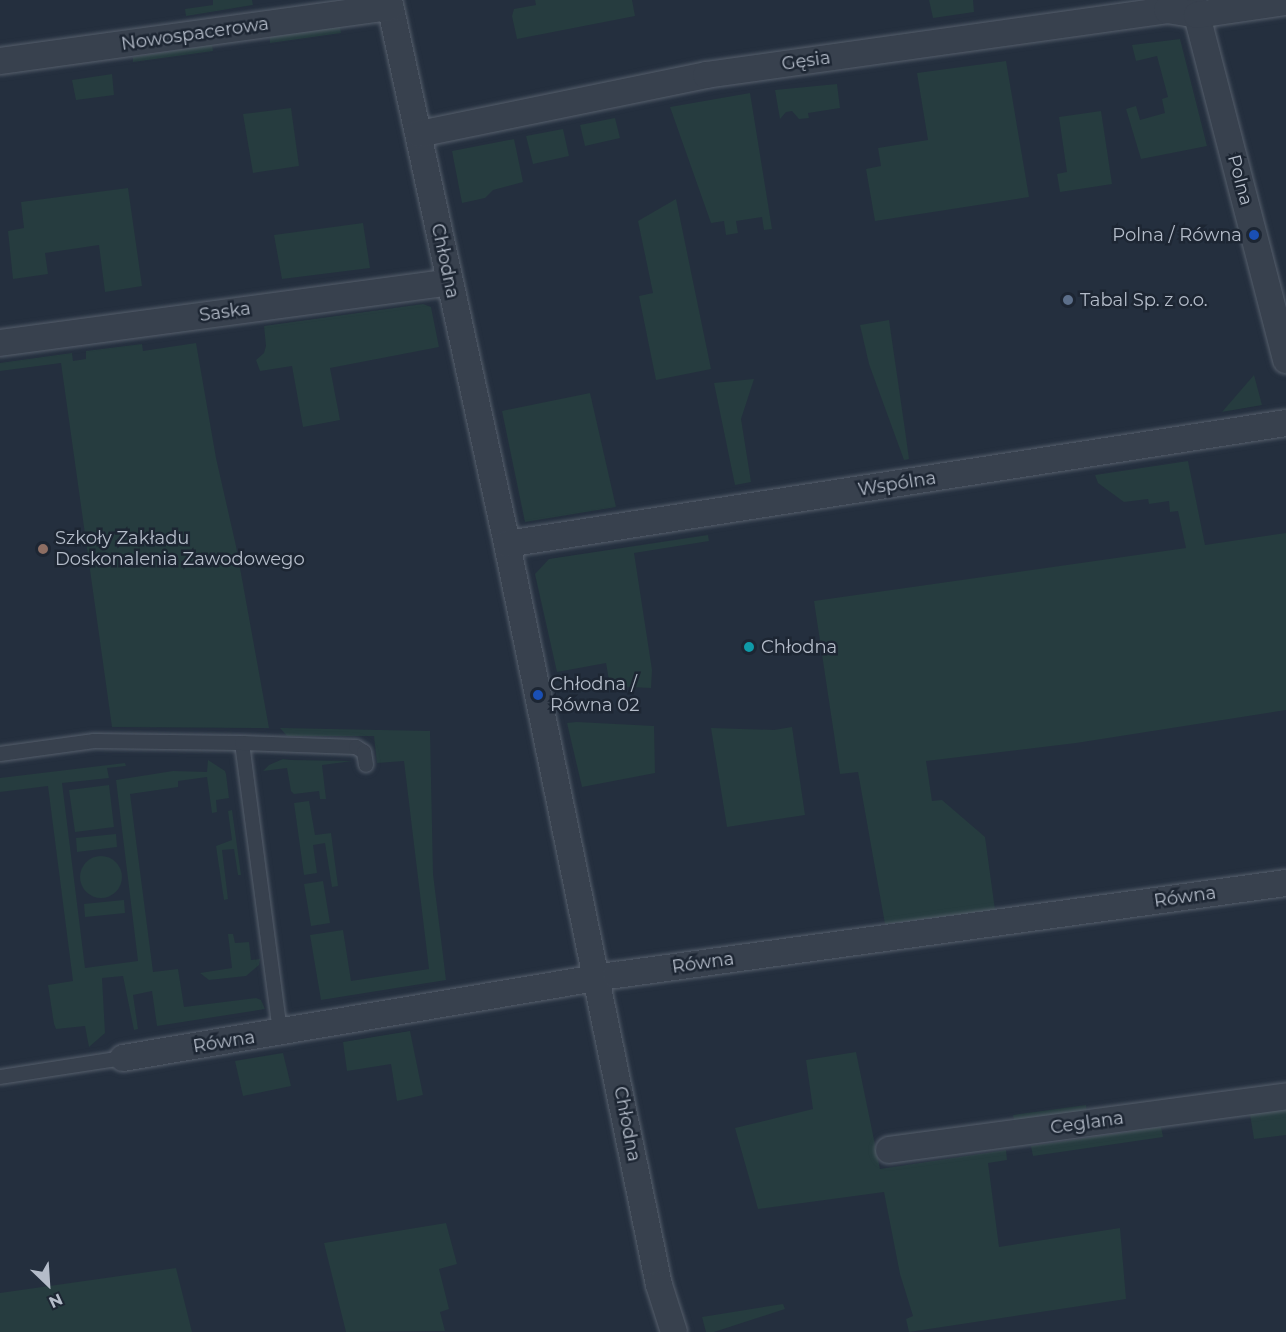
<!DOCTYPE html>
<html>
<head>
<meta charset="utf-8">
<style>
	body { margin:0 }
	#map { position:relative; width:1286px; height:1332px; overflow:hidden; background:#242f3e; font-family:Montserrat,sans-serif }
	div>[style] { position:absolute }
	.green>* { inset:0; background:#263c3f }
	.round { border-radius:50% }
	.roads { filter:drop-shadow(0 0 2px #565f6c) drop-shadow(0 0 2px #565f6c) }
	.lane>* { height:14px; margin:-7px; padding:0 7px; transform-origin:7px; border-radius:7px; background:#38414e }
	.street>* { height:26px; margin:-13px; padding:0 13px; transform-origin:13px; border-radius:13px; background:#38414e }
	.dots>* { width:16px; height:16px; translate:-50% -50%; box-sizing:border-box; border:3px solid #1d2633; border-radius:50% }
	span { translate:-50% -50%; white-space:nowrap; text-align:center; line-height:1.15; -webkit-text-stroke:5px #1d2633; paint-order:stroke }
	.street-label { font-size:18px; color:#b4bcc9 }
	.poi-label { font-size:18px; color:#b4bcc9 }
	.right { translate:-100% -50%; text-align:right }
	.left { translate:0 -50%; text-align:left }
	.north { position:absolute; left:18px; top:1254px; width:60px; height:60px; -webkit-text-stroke:4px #1d2633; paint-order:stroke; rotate:155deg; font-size:16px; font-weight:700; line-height:24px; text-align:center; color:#b4bcc9 }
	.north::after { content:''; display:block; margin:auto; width:21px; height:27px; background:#b4bcc9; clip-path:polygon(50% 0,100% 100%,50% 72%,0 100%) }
</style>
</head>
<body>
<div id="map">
	<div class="green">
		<div style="clip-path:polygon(213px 0,252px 0,253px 5px,186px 16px,185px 9px,213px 5px)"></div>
		<div style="clip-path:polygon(535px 0,632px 0,635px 16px,517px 39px,512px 16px,514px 9px,536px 5px)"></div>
		<div style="clip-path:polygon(929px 0,973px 0,974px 12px,933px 18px)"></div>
		<div style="clip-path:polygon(340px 27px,341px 33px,270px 43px,270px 37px)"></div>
		<div style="clip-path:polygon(1180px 39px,1207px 146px,1141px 159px,1126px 109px,1136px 106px,1140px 120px,1165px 113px,1162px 99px,1168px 97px,1157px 56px,1136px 61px,1132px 45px)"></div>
		<div style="clip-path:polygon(212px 45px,213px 51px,133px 62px,133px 57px)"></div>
		<div style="clip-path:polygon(1006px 61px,1029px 197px,875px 221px,866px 169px,881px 166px,878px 148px,928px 140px,917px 73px)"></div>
		<div style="clip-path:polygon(112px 74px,114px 95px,76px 100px,72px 80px)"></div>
		<div style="clip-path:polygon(837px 84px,840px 108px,808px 113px,809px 118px,799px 119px,792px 111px,786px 112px,780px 119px,775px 90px)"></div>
		<div style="clip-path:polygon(750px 93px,772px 229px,764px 230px,762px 217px,736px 221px,738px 233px,726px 235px,724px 221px,711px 223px,670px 107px)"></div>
		<div style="clip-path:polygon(291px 108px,299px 166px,253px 173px,243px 114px)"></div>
		<div style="clip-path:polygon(1101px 111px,1112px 184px,1060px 192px,1057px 174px,1067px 172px,1059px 117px)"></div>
		<div style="clip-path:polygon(615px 118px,620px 138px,585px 146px,580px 125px)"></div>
		<div style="clip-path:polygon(563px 129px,569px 156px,533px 164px,526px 136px)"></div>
		<div style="clip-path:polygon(514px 139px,523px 182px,493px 190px,485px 198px,462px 203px,452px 151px)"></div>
		<div style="clip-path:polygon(128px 188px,142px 286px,105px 292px,99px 245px,45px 253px,48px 274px,13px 279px,8px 231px,24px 228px,21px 202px)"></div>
		<div style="clip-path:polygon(676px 199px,711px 369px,656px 380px,639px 296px,653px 293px,638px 221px)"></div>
		<div style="clip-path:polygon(363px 223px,370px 268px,282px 279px,274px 235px)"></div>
		<div style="clip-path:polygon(423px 304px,431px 307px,439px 347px,330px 368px,340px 420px,303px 427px,292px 366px,260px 371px,256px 360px,264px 353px,266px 346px,264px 326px)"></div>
		<div style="clip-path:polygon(889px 320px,905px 430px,909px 459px,904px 460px,869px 364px,860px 325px)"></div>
		<div style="clip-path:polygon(196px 343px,216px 458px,236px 546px,269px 728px,112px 727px,61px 363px,0 371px,0 363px,72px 353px,73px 361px,86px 359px,86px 351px,142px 344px,143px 351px)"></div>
		<div style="clip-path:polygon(1254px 375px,1262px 405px,1222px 412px)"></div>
		<div style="clip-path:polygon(754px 379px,741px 419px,751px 482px,735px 485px,714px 383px)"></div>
		<div style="clip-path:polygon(590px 393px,616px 507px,525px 522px,502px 411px)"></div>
		<div style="clip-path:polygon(1188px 461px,1205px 545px,1286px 533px,1286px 710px,1076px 743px,926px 761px,932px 801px,942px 800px,985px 837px,995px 910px,885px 924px,858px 772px,840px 774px,814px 601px,1186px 548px,1178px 511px,1170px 512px,1169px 501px,1149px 504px,1148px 499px,1124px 502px,1098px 483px,1095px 475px)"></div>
		<div style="clip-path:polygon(708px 535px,709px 541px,634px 553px,652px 670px,651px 688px,610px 686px,606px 663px,557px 672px,535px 574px,549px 559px)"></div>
		<div style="clip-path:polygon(577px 722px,654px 726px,655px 773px,582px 787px,567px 723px)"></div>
		<div style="clip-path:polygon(792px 727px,805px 815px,727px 827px,711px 728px,774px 730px)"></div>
		<div style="clip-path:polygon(280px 728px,430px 731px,433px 874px,446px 980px,321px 1000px,310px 935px,343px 930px,351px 981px,429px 969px,404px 761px,377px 763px,374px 736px,287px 736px)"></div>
		<div style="clip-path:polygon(283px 759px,291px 760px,353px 761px,322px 765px,326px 799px,320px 799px,319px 791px,294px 794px,291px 791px,287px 768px,263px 771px,269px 765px)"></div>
		<div style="clip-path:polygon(208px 760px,225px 771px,226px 774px,229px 798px,216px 800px,217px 812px,212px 813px,207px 777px,178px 781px,178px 787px,130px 794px,153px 972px,178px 969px,184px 1007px,256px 998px,261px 1000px,265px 1009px,157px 1026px,152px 991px,133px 995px,138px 1029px,134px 1030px,123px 976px,102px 978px,105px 1033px,89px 1047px,85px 1026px,56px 1029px,54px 1024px,48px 985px,73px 981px,48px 786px,0 792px,0 778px,125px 763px,126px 766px,107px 768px,109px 778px,62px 783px,85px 968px,138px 961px,116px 780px,173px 771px,207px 772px)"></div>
		<div style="clip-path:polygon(109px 785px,114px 827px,75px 832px,69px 790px)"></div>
		<div style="clip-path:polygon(309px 801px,315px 835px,331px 833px,338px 886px,332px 887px,325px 843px,313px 845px,317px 873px,304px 875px,294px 803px)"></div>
		<div style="clip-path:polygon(232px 810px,241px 875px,238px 875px,234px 849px,222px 850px,228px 899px,224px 900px,216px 846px,232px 840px,228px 811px)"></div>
		<div style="clip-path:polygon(116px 834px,117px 847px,77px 852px,76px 838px)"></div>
		<div class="round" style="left:80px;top:856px;width:42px;height:42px"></div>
		<div style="clip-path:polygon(323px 881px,330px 923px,311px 926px,304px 884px)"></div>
		<div style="clip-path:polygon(124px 900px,125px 913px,85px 917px,84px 904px)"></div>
		<div style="clip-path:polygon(228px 934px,233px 934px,235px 943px,249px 942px,251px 960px,260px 959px,259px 965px,246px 976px,209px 980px,200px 973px,232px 968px)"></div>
		<div style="clip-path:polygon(410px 1031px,423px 1095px,397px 1101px,391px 1064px,347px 1071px,343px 1042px)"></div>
		<div style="clip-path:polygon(856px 1052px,880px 1169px,1006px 1150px,1007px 1160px,988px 1163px,999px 1247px,1120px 1228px,1126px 1299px,909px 1332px,906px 1319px,913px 1316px,900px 1274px,884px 1192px,758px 1209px,735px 1128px,813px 1109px,806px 1060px)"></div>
		<div style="clip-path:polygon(283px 1053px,291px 1086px,243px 1096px,235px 1061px)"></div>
		<div style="clip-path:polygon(1086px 1105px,1087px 1114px,1015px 1125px,1013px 1115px)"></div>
		<div style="clip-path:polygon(1286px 1109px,1286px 1135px,1254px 1139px,1250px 1114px)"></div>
		<div style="clip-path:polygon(1161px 1127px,1163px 1137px,1033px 1156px,1031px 1146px)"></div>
		<div style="clip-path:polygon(446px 1223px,457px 1264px,439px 1269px,449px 1309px,440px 1312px,445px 1331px,346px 1332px,324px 1243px)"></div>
		<div style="clip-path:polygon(176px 1268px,192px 1332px,0 1332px,0 1293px)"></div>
		<div style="clip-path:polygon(783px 1304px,785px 1309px,714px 1332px,706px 1332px,702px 1317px)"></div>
	</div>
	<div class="roads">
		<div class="lane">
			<div style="left:242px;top:743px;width:292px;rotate:82.5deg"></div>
			<div style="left:0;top:754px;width:95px;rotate:-7.9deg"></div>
			<div style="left:94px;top:741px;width:148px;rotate:0.8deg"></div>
			<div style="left:242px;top:743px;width:114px;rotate:2deg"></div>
			<div style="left:356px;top:747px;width:9px;rotate:32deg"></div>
			<div style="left:364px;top:752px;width:13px;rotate:81deg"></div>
			<div style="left:0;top:1077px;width:124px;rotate:-8.8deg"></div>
		</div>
		<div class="street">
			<div style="left:389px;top:0;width:557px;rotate:77.76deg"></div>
			<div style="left:507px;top:544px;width:756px;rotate:78.41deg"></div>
			<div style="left:659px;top:1285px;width:49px;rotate:72.3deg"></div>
			<div style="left:1193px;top:0;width:372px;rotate:75.5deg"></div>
			<div style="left:0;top:61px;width:394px;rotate:-7.9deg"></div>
			<div style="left:419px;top:134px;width:293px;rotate:-11.6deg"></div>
			<div style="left:706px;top:75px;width:466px;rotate:-8deg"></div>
			<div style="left:1167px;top:10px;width:30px;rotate:9deg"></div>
			<div style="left:1197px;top:15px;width:90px;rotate:-8.3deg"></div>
			<div style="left:0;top:343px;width:453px;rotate:-7.7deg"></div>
			<div style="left:507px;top:544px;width:788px;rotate:-8.83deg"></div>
			<div style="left:123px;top:1058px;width:500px;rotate:-9.6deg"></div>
			<div style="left:616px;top:975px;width:676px;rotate:-7.82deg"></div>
			<div style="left:889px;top:1150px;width:401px;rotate:-7.7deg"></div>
		</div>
	</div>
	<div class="dots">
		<div style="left:1254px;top:235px;background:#1a4fb4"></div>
		<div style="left:1068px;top:300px;background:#5c6f8a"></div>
		<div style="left:43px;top:549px;background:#8d6e63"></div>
		<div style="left:749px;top:647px;background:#0f9aa8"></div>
		<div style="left:538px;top:695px;background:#1a4fb4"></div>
	</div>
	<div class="street-label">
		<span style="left:195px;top:34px;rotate:-8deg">Nowospacerowa</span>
		<span style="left:806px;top:61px;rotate:-8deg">Gęsia</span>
		<span style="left:1240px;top:180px;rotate:75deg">Polna</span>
		<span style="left:445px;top:261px;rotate:78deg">Chłodna</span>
		<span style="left:225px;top:312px;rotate:-8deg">Saska</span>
		<span style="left:897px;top:484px;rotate:-9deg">Wspólna</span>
		<span style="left:1185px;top:897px;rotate:-8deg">Równa</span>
		<span style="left:703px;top:963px;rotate:-8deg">Równa</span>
		<span style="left:224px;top:1042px;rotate:-9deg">Równa</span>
		<span style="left:1087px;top:1123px;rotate:-8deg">Ceglana</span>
		<span style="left:627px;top:1124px;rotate:79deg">Chłodna</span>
	</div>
	<div class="poi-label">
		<span class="right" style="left:1242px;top:235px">Polna / Równa</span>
		<span class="left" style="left:1080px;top:300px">Tabal Sp. z o.o.</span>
		<span class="left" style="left:55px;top:549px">Szkoły Zakładu<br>Doskonalenia Zawodowego</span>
		<span class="left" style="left:761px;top:647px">Chłodna</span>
		<span class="left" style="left:550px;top:695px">Chłodna /<br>Równa 02</span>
	</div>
	<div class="north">N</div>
</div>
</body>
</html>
